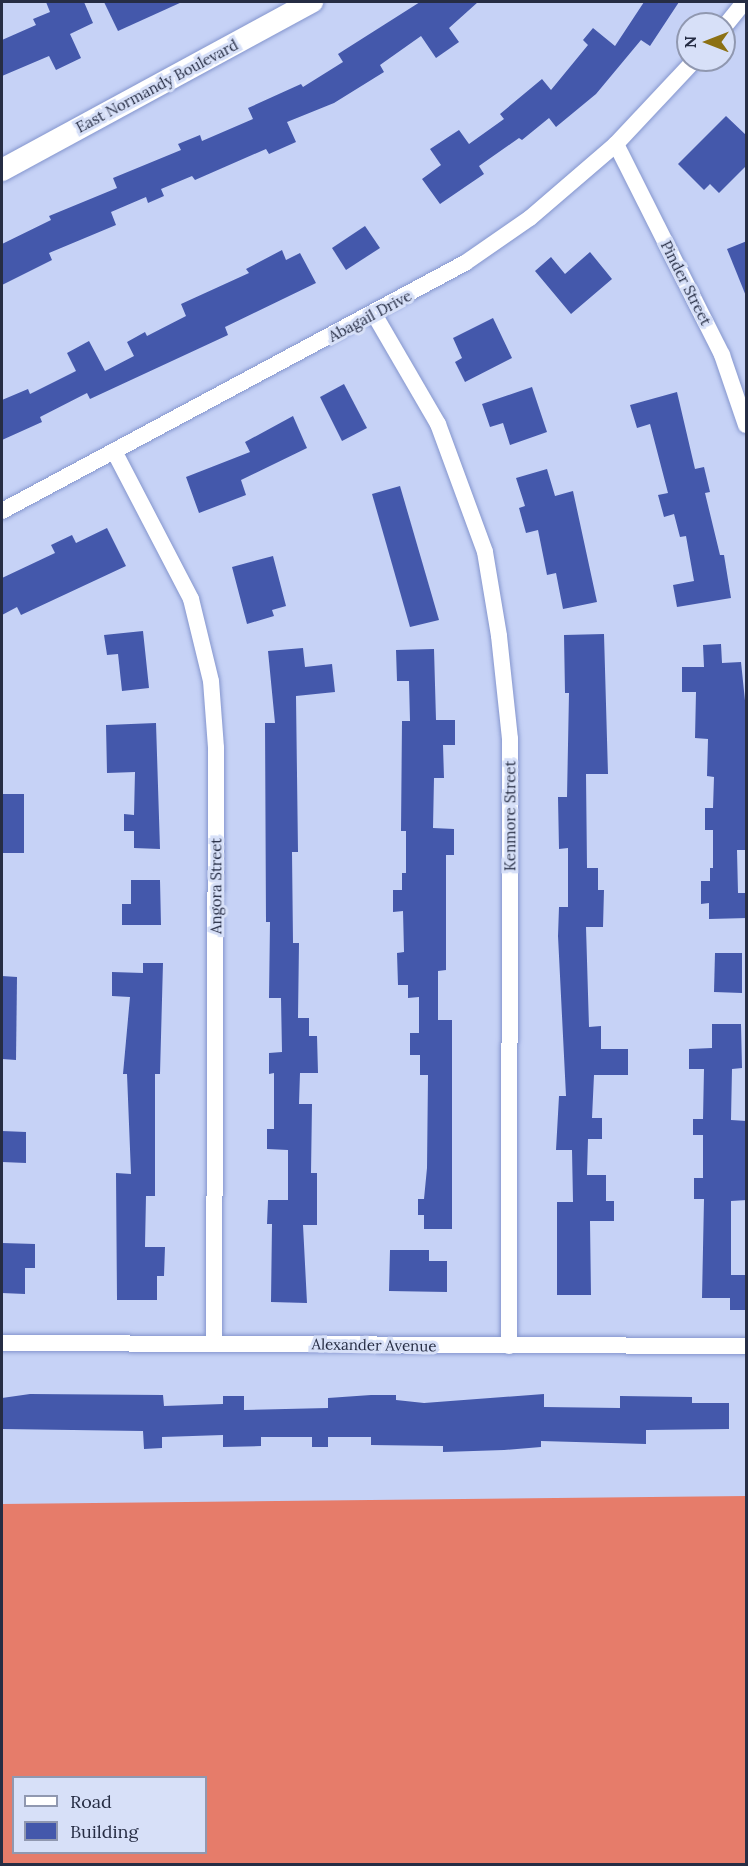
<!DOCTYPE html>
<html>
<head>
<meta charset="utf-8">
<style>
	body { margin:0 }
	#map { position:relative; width:748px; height:1866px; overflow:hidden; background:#c6d2f6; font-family:Lora,serif }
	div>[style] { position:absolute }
	.forest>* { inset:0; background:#e67c6a }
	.building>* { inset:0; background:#4458ab }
	.roads { filter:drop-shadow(0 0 2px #8495cd) drop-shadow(0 0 2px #8495cd) }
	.street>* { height:16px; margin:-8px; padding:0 8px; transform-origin:8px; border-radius:8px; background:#fff }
	.secondary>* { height:22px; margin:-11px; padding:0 11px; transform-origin:11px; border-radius:11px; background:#fff }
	span { translate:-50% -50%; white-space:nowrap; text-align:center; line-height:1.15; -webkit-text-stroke:6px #d7e0f8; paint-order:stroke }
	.street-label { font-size:15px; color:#262d44 }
	.frame { position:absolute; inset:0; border:3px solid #262d44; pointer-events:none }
	.legend { position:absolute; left:12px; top:1776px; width:195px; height:78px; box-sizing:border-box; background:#d7e0f8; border:2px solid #9098b0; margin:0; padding:8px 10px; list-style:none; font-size:18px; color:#262d44 }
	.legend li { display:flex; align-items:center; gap:12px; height:30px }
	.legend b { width:30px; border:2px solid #9098b0 }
	.north { position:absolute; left:676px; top:12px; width:60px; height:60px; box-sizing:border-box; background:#d7e0f8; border:2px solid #9098b0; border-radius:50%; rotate:270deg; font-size:16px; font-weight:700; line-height:24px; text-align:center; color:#262d44 }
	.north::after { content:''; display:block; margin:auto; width:21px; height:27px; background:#8c7114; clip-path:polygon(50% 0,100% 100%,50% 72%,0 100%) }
</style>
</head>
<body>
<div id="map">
	<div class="forest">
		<div style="clip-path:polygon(evenodd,746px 1496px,746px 1864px,2px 1864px,2px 1504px,746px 1496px,14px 1778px,206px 1778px,206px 1852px,14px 1852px,14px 1778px)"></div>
	</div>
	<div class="building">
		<div style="clip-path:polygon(46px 2px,84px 2px,93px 23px,70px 34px,81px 58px,56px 70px,49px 56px,2px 76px,2px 40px,36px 25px,33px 19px,50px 12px)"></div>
		<div style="clip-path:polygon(104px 2px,182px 2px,118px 31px)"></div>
		<div style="clip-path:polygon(420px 2px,478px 2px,449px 28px,459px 42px,436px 58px,421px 36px,380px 65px,384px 72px,334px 103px,287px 122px,296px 142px,269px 154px,266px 149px,195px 180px,192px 176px,161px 189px,164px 196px,148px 203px,146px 197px,111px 212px,116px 225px,49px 253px,52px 260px,2px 285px,2px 244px,51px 220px,49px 216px,117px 188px,113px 178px,181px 150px,178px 144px,200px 135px,202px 141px,253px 119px,248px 108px,301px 84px,303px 87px,343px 62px,338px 54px)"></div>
		<div style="clip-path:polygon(644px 2px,679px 2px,650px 46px,641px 40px,596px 94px,556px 127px,549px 118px,522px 140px,519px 138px,479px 166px,484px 174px,440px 204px,422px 179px,441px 165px,430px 149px,459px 130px,469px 144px,504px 119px,500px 114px,542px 79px,551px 90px,588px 45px,583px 40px,593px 28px,615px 46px)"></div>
		<div style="clip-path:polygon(726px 116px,747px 136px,747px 165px,719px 193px,710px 184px,704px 190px,678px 164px)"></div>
		<div style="clip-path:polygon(365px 226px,380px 248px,346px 270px,332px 248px)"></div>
		<div style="clip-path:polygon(747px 241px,747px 296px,746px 296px,727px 249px)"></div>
		<div style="clip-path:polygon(282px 250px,286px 260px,300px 253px,316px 283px,225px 327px,228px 335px,90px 399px,87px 393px,40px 417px,42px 422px,2px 440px,2px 400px,28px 389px,30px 394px,76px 371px,67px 353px,89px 341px,105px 371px,134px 356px,127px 342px,145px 332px,147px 336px,186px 316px,181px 304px,249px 273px,246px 269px)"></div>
		<div style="clip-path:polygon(590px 252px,612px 279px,571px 314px,535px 271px,551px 257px,565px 274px)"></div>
		<div style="clip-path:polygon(493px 318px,512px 358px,465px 382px,455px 362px,462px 358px,453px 338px)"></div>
		<div style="clip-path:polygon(344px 384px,367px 428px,342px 441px,320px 397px)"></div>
		<div style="clip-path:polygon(532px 387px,547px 432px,510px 445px,503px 423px,490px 427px,482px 404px)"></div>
		<div style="clip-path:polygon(677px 392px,695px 469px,704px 467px,710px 492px,705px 493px,720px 555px,724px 555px,731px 598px,677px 607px,673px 585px,694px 581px,686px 536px,680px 537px,674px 514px,664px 517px,658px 495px,668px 493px,650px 424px,637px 428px,630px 405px)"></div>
		<div style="clip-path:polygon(293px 416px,307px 448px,241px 480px,246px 495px,199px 513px,186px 477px,250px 452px,245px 442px)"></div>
		<div style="clip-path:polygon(547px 469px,555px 496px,573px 491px,597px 602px,563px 609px,556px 573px,547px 575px,538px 530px,526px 533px,519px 508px,525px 506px,516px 478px)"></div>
		<div style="clip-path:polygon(400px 486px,439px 620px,410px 627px,372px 494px)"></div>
		<div style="clip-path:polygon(107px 528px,126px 566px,21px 615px,17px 607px,2px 615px,2px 578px,55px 553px,51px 545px,72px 535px,76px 543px)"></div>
		<div style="clip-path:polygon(273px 556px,286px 606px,272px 610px,274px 616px,247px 624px,232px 567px)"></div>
		<div style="clip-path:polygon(143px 631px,149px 688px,122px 691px,118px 654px,107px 655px,104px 635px)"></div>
		<div style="clip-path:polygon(604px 634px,608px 774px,586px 774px,587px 868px,598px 868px,598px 890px,604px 890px,603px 927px,586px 927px,589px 1027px,601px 1026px,601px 1049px,628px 1049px,628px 1075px,594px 1075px,592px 1118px,602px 1118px,602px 1139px,588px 1139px,587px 1175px,606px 1175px,606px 1201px,614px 1201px,614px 1221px,590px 1221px,591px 1295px,557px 1295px,557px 1202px,573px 1202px,572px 1150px,556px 1150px,559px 1096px,566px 1096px,558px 936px,559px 907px,568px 907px,568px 848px,559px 849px,558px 797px,567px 797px,569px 693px,565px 693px,564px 635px)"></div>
		<div style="clip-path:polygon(721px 644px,722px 663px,741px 662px,747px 720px,745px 850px,737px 850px,738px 893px,747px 893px,747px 918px,709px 919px,709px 903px,701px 904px,701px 881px,710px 881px,710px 868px,713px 868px,713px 830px,705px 830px,705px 808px,713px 808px,714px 777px,707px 776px,708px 739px,695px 738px,696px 692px,682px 692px,682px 667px,704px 667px,703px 645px)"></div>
		<div style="clip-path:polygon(303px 648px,305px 667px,332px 664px,335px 692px,296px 696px,298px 852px,292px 852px,293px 943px,299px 943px,298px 1018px,309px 1018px,309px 1036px,317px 1036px,318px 1073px,300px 1073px,299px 1104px,312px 1104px,311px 1173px,317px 1173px,317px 1225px,303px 1225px,307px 1303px,271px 1302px,272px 1224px,267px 1224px,268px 1200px,288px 1200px,288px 1150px,267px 1149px,267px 1129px,274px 1129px,274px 1073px,269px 1074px,269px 1053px,282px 1052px,281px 998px,269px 998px,270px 922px,266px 922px,265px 723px,275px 723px,268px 651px)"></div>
		<div style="clip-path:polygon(434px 649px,436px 720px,455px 720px,455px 745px,443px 745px,444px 778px,434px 778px,433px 828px,454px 829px,454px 855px,446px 855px,446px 970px,438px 971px,438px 1020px,452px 1020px,452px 1229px,424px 1229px,424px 1215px,418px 1215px,418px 1199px,424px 1199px,427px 1168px,428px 1075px,420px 1075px,420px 1055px,410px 1055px,410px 1033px,419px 1033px,419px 997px,408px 998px,408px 985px,398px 985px,397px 953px,404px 952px,403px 911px,393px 912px,393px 890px,402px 890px,402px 873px,406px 873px,406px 831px,401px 831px,402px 721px,410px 721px,409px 681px,397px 681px,396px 650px)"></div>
		<div style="clip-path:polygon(156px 723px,160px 849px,134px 848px,134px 831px,124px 831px,124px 814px,134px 815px,135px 772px,107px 773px,106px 725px)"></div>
		<div style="clip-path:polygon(2px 794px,24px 794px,24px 853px,2px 853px)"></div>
		<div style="clip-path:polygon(131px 880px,160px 880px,161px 925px,122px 925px,122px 904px,131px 904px)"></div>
		<div style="clip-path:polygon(715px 953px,742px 953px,742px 993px,714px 992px)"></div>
		<div style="clip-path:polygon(143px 963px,163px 963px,160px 1074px,155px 1074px,155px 1196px,146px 1196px,145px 1247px,165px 1247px,164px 1276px,157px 1276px,157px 1300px,117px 1300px,116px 1173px,131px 1174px,127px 1074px,123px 1074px,130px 997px,112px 996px,112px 972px,143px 973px)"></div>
		<div style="clip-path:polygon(2px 976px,17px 977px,16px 1060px,2px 1059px)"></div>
		<div style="clip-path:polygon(712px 1024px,741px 1024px,742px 1068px,732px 1069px,731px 1120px,747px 1121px,747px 1200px,731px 1201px,731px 1275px,747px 1275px,746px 1310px,730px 1310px,730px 1298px,702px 1298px,704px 1199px,694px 1199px,694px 1178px,703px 1178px,703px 1135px,693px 1135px,693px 1119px,703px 1119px,704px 1069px,689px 1069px,689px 1049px,712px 1048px)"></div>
		<div style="clip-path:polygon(2px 1131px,26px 1132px,26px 1163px,2px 1162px)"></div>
		<div style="clip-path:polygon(2px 1243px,35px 1244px,35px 1268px,25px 1268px,25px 1294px,2px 1293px)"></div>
		<div style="clip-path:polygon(390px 1250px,429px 1250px,429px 1261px,447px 1261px,447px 1292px,389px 1291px)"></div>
		<div style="clip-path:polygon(30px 1394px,163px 1395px,164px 1406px,223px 1404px,223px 1396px,244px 1396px,244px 1410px,328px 1408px,328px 1398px,371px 1395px,396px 1395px,396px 1400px,424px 1403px,544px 1394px,544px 1407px,620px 1408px,620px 1396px,692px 1397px,692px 1403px,729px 1403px,729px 1429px,646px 1430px,646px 1444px,541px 1441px,541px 1447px,504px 1450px,443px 1452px,443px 1446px,371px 1445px,371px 1437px,328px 1437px,328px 1447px,312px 1447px,312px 1437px,261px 1437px,261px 1446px,223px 1447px,223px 1435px,162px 1437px,162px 1448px,144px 1449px,143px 1431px,2px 1429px,2px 1398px)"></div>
	</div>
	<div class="roads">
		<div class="street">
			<div style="left:724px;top:27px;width:32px;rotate:-51deg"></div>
			<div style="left:616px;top:144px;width:236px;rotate:63.3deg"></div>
			<div style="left:722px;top:355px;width:74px;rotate:71.1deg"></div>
			<div style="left:374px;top:314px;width:127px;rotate:59.8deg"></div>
			<div style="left:438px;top:424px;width:136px;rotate:69.8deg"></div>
			<div style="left:485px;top:552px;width:85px;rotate:80.5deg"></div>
			<div style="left:499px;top:636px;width:104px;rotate:83.9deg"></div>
			<div style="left:510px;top:739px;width:607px;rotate:90.09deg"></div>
			<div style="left:114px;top:451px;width:167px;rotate:62.5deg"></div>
			<div style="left:191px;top:599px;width:84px;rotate:76.3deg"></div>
			<div style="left:211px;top:681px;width:67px;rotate:85.7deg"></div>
			<div style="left:216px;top:748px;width:595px;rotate:90.19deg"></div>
			<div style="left:2px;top:511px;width:525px;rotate:-28.18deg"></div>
			<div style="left:465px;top:263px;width:79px;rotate:-34.7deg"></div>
			<div style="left:530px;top:218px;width:113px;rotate:-40.7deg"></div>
			<div style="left:616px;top:144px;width:115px;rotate:-46.8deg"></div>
			<div style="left:2px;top:1343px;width:744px;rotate:0.23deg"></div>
		</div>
		<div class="secondary">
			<div style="left:2px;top:170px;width:353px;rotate:-28.5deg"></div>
		</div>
	</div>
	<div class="street-label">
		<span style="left:157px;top:86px;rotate:-28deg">East Normandy Boulevard</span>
		<span style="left:686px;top:283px;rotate:63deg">Pinder Street</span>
		<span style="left:370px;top:316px;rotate:-28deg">Abagail Drive</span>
		<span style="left:510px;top:816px;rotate:-90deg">Kenmore Street</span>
		<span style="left:216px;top:886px;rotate:-90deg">Angora Street</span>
		<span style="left:374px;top:1345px;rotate:1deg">Alexander Avenue</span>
	</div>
	<div class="frame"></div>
	<ul class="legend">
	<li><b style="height:8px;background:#fff"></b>Road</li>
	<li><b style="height:16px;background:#4458ab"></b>Building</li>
	</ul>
	<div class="north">N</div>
</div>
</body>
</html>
